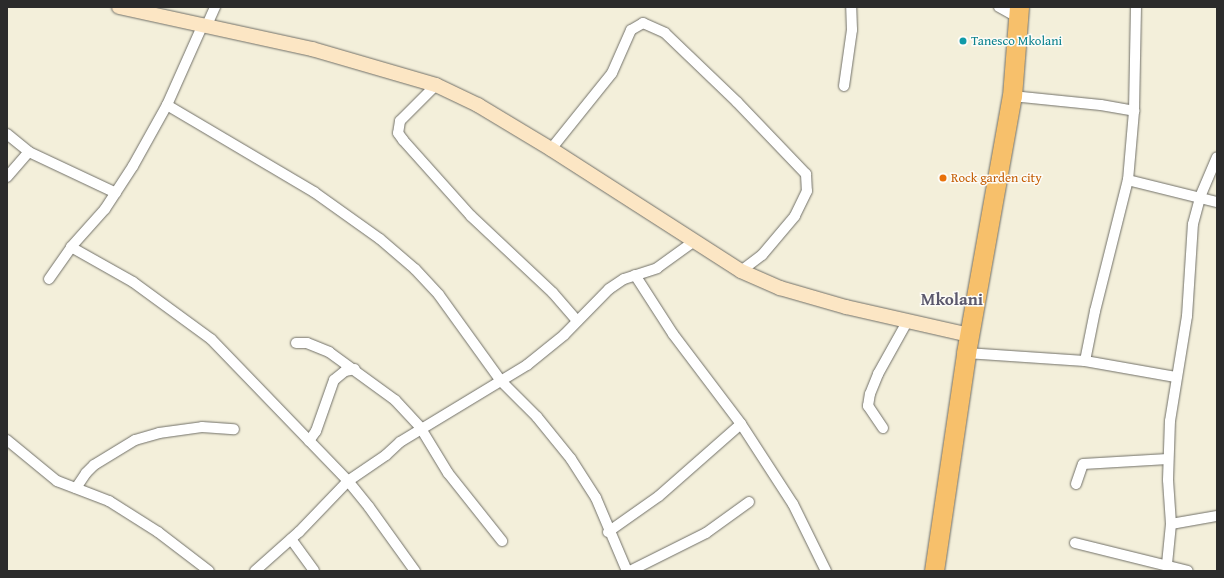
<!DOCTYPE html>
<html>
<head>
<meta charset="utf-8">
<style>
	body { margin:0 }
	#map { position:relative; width:1224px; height:578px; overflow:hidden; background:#f3efda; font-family:"Gentium Book Plus",serif }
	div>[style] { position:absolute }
	.roads { filter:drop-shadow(0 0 1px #717068) drop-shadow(0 0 1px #717068) }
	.street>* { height:10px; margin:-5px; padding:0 5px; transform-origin:5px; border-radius:5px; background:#fff }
	.secondary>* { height:14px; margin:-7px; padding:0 7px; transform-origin:7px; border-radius:7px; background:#fce6c4 }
	.highway>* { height:19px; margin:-9.5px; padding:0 9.5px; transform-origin:9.5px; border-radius:9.5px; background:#f7c06b }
	.dots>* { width:11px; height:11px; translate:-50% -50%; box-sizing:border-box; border:2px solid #fdfcf7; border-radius:50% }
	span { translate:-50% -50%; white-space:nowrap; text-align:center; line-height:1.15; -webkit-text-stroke:3px #fdfcf7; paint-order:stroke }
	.culture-label { font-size:13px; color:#0d838f }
	.left { translate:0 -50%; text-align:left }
	.food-label { font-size:13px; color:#c56008 }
	.district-label { font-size:17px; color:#5b586c; font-weight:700 }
	.frame { position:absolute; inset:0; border:8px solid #2b2b2b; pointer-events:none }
</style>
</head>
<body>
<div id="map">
	<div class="roads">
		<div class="street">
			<div style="left:999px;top:7px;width:21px;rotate:29deg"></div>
			<div style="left:207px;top:25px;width:20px;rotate:-66deg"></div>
			<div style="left:436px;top:85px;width:51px;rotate:135deg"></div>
			<div style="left:400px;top:121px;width:12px;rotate:99deg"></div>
			<div style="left:398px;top:133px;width:9px;rotate:54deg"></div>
			<div style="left:403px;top:140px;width:102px;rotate:48.2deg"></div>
			<div style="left:471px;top:216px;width:112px;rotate:43.2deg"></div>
			<div style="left:553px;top:293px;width:37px;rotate:49deg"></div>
			<div style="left:844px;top:86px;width:57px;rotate:-81.9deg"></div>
			<div style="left:852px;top:30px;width:23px;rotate:-92deg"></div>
			<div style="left:1012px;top:96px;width:89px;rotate:5.8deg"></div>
			<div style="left:1101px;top:105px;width:34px;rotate:10deg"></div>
			<div style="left:167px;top:105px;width:171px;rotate:30.6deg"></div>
			<div style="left:314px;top:192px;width:81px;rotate:35.5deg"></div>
			<div style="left:380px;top:239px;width:46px;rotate:40.6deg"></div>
			<div style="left:415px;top:269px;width:35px;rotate:47deg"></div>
			<div style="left:439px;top:295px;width:106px;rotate:54.2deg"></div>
			<div style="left:501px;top:381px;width:51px;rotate:45deg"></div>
			<div style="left:537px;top:417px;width:54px;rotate:51deg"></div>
			<div style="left:571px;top:459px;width:46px;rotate:57.3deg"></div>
			<div style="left:596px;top:498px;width:79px;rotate:67deg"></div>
			<div style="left:7px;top:134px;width:28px;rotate:39deg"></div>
			<div style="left:29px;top:152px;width:96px;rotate:25.2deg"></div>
			<div style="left:551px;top:149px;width:97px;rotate:-51.2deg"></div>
			<div style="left:612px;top:73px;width:47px;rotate:-66.2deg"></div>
			<div style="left:631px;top:30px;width:14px;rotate:-30deg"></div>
			<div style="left:643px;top:23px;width:24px;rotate:24deg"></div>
			<div style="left:665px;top:33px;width:100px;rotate:43.8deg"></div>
			<div style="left:737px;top:102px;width:100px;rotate:46.2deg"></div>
			<div style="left:806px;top:174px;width:17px;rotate:87deg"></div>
			<div style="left:807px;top:191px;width:28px;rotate:116deg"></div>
			<div style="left:795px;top:216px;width:51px;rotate:130.2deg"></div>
			<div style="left:762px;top:255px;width:26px;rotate:143deg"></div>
			<div style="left:7px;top:177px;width:33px;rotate:-49deg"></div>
			<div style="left:1128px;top:180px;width:92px;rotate:13.9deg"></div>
			<div style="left:71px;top:247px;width:71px;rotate:29.4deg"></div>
			<div style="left:133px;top:282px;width:97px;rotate:36.2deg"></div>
			<div style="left:211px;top:339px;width:197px;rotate:46deg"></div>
			<div style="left:348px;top:481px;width:33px;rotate:51deg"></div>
			<div style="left:369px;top:507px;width:79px;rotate:54.3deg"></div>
			<div style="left:635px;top:275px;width:70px;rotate:57.2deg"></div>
			<div style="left:673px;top:334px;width:113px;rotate:52.9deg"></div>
			<div style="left:741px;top:424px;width:95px;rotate:57deg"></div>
			<div style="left:793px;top:504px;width:75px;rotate:63.8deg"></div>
			<div style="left:49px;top:279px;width:39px;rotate:-55deg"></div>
			<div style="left:71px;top:247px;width:51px;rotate:-48.2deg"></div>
			<div style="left:105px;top:209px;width:51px;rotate:-56.9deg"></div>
			<div style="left:133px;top:166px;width:70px;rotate:-60.9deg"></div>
			<div style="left:167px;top:105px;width:89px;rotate:-66deg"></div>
			<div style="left:296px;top:343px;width:11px"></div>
			<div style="left:307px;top:343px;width:24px;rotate:22deg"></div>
			<div style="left:329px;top:352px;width:82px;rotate:36deg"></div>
			<div style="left:395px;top:400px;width:37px;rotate:47deg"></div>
			<div style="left:420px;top:427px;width:54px;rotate:58.7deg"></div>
			<div style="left:448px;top:473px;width:87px;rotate:51.5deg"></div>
			<div style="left:966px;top:353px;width:119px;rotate:3.8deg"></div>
			<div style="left:1085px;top:361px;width:92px;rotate:10deg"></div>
			<div style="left:1085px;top:361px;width:51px;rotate:-78.7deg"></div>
			<div style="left:1095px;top:311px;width:135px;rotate:-75.9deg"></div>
			<div style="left:1128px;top:180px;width:69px;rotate:-85deg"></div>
			<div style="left:1134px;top:111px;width:104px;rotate:-88.9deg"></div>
			<div style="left:883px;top:428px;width:27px;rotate:-124deg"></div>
			<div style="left:868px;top:406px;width:12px;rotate:-81deg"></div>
			<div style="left:870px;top:394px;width:22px;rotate:-68deg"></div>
			<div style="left:878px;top:374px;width:60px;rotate:-60.9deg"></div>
			<div style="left:7px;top:440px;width:65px;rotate:39.4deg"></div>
			<div style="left:57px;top:481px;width:56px;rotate:21deg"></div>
			<div style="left:109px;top:501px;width:58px;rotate:32.3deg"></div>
			<div style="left:158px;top:532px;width:64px;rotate:37.4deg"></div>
			<div style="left:309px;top:441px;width:12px;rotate:-55deg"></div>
			<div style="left:316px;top:431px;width:54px;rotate:-70.6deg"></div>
			<div style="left:334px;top:380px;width:14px;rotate:-39deg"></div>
			<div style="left:345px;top:371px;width:10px;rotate:-11deg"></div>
			<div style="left:1076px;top:484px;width:21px;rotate:-71deg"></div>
			<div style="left:1083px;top:464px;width:85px;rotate:-3.4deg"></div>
			<div style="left:76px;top:488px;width:18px;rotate:-56deg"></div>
			<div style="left:86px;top:473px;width:11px;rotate:-45deg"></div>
			<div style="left:94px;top:465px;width:48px;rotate:-31.4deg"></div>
			<div style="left:135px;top:440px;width:25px;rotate:-16deg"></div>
			<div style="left:159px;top:433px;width:43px;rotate:-7.9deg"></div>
			<div style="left:202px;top:427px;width:32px;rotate:4deg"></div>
			<div style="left:1171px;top:524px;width:47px;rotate:-9.9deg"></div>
			<div style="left:608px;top:532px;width:62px;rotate:-35.2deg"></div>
			<div style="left:659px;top:496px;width:109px;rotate:-41.3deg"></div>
			<div style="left:291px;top:539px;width:39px;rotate:54deg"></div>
			<div style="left:1075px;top:543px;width:116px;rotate:13.9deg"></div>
			<div style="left:1167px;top:564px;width:40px;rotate:-84.3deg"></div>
			<div style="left:1171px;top:524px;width:44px;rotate:-93.9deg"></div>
			<div style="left:1168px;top:480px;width:59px;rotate:-88.1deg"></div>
			<div style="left:1170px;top:421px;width:106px;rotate:-80.8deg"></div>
			<div style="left:1187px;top:316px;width:92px;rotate:-86.3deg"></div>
			<div style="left:1193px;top:224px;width:28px;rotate:-75deg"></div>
			<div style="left:1200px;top:197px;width:43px;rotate:-67deg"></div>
			<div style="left:255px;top:571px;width:59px;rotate:-41.6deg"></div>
			<div style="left:299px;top:532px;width:71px;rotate:-46.1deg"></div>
			<div style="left:348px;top:481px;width:46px;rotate:-34.4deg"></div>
			<div style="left:386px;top:455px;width:19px;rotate:-43deg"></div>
			<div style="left:400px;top:442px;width:149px;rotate:-31.2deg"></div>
			<div style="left:527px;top:365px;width:48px;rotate:-39deg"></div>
			<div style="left:564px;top:335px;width:64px;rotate:-45.6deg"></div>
			<div style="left:609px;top:289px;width:18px;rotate:-34deg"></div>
			<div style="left:624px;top:279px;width:35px;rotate:-18deg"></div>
			<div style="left:657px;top:268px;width:44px;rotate:-35.8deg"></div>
			<div style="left:630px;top:571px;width:85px;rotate:-26.6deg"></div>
			<div style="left:706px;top:533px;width:53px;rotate:-35.8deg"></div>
		</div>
		<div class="secondary">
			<div style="left:119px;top:7px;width:198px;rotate:12.3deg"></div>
			<div style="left:312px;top:49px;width:129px;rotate:16.2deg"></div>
			<div style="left:436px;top:85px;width:47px;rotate:25.5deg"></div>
			<div style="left:478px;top:105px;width:85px;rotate:31.1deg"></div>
			<div style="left:551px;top:149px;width:226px;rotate:32.7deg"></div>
			<div style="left:741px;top:271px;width:43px;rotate:23.6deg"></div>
			<div style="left:780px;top:288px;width:69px;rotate:16.1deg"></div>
			<div style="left:846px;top:307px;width:126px;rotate:12.8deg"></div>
		</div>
		<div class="highway">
			<div style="left:934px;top:571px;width:220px;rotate:-81.6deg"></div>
			<div style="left:966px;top:353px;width:261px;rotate:-79.9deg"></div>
			<div style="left:1012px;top:96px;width:89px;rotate:-85.5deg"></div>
		</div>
	</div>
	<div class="dots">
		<div style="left:963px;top:41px;background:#0f9aa8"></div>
		<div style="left:943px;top:178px;background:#e8710a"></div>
	</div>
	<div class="culture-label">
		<span class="left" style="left:971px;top:41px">Tanesco Mkolani</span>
	</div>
	<div class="food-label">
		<span class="left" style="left:951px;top:178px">Rock garden city</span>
	</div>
	<div class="district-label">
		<span style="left:952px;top:299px">Mkolani</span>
	</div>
	<div class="frame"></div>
</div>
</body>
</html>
